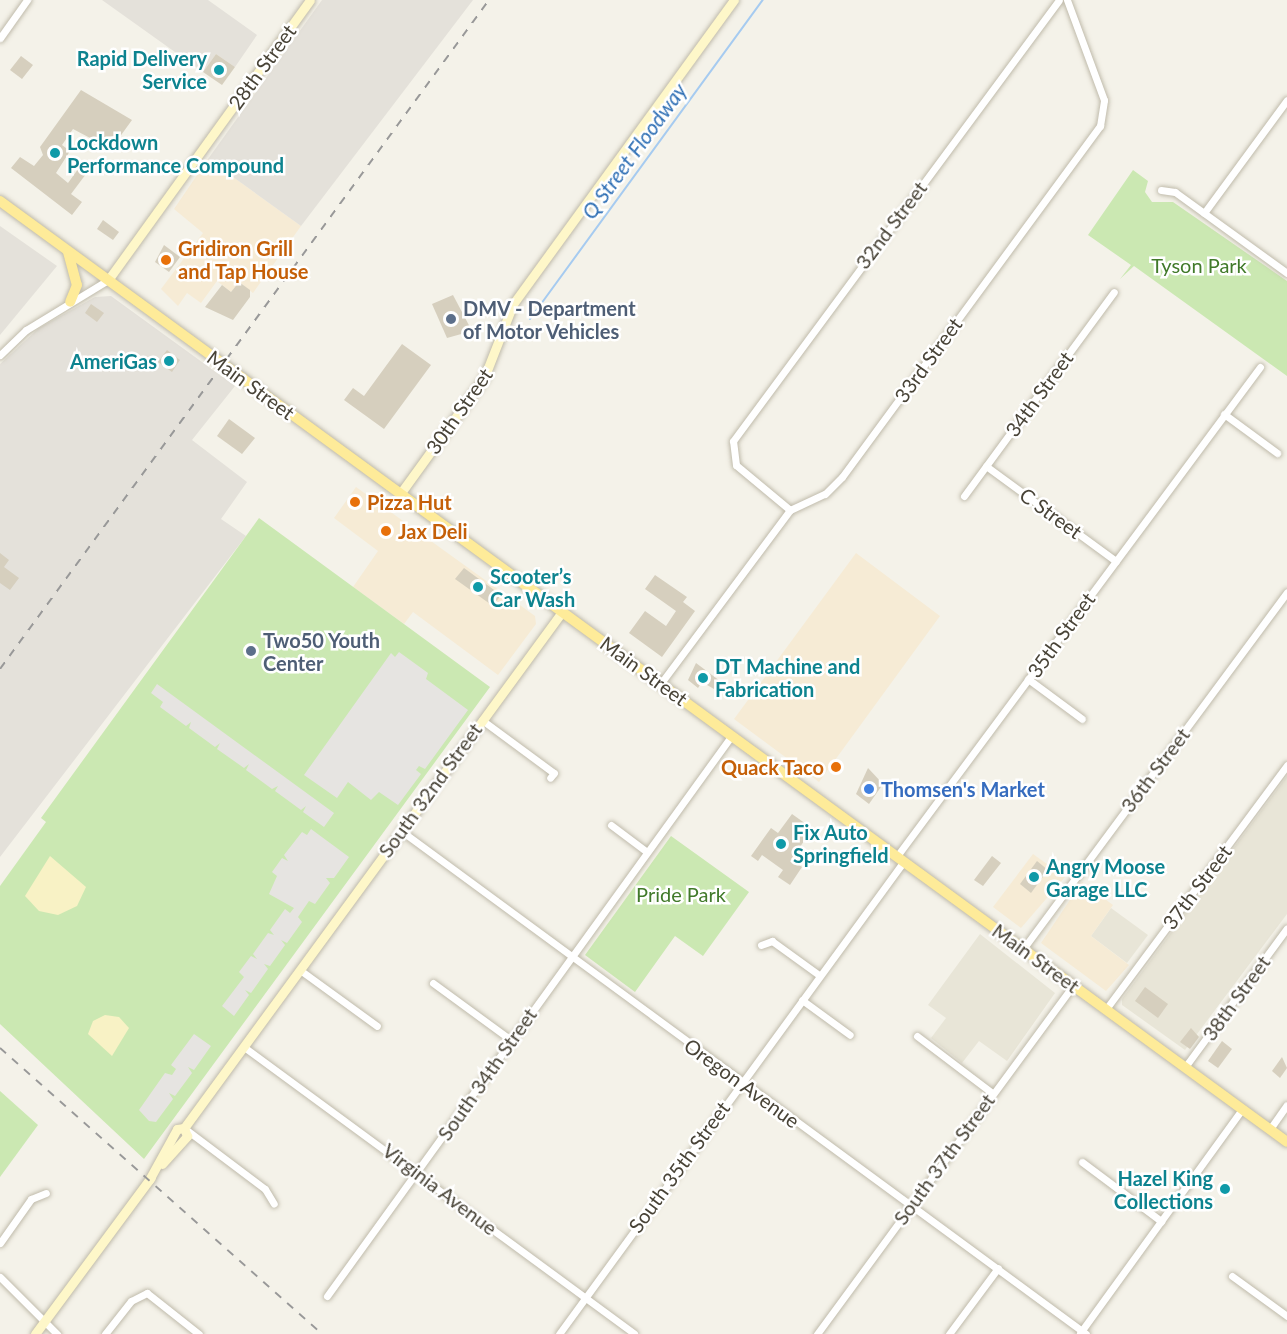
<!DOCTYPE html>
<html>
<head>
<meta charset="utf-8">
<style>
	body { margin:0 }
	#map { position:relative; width:1287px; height:1334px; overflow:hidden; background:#f4f2e9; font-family:Lato,sans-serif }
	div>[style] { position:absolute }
	.residential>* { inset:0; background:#e8e5d7 }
	.commercial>* { inset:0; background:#f6ebd5 }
	.industrial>* { inset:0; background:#e4e1da }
	.green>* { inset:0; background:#cbe8b2 }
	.sand>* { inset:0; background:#f8f2c5 }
	.parking>* { inset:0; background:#e6e4e1 }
	.stream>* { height:2px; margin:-1px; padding:0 1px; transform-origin:1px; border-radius:1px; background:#a6cbf0 }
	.building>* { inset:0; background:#d6cfbe }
	.roads { filter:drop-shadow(0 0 2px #c0bbab) drop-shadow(0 0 2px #c0bbab) }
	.street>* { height:7px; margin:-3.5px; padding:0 3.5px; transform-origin:3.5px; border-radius:3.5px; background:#fff }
	.secondary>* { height:9px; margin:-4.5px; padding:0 4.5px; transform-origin:4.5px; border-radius:4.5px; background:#fef7c9 }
	.primary>* { height:10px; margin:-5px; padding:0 5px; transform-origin:5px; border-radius:5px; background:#feeb99 }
	.rail>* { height:2px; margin-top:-1px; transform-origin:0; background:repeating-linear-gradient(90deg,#989898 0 8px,transparent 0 16px) }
	.dots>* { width:16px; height:16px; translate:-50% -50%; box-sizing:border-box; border:3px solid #fff; border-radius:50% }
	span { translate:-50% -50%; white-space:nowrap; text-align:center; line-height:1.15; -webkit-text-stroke:5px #fff; paint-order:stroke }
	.culture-label { font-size:20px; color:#0d838f; font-weight:700 }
	.right { translate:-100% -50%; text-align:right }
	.left { translate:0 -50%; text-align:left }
	.street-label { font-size:20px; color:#484337 }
	.food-label { font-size:20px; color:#c56008; font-weight:700 }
	.park-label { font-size:20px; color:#417a2a }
	.service-label { font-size:20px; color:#4e5e75; font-weight:700 }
	.shop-label { font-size:20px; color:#366cbe; font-weight:700 }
	.water-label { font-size:21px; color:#3070b5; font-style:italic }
</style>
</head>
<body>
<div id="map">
	<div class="residential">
		<div style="clip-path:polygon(1287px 776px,1287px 914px,1185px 1050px,1122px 1005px,1122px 999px)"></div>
		<div style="clip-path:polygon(1111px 908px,1148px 935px,1127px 963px,1091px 936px)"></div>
		<div style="clip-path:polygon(980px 934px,1055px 993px,1007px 1061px,979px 1041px,962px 1063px,931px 1038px,946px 1018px,928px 1005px)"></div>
	</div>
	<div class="commercial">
		<div style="clip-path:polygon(208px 159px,301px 226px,253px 293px,239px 282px,231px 292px,217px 281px,201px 303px,187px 293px,178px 306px,161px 289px,203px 233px,174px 209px)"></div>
		<div style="clip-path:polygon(356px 487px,535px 616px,536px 624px,498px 675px,413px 612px,404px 624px,353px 587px,378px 551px,334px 518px)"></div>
		<div style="clip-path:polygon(856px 553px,940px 616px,819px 782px,734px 719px)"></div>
		<div style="clip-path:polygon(1033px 854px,1065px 877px,1021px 928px,993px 907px)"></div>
		<div style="clip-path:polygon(1082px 882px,1113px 905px,1091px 936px,1129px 965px,1106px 991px,1041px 943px)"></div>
	</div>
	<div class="industrial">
		<div style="clip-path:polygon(102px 0,208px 0,257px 35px,235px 67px,216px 54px,203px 72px)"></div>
		<div style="clip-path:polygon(322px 0,473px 0,301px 226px,208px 159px)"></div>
		<div style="clip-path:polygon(0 226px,57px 266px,0 335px)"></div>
		<div style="clip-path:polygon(111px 296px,235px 386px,192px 440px,247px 482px,221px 519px,246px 536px,0 857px,0 364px,39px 328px,95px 297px)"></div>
	</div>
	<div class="green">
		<div style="clip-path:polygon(1133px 170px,1148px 181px,1145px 192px,1152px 202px,1173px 202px,1287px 281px,1287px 376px,1134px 266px,1120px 279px,1131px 265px,1088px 235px)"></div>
		<div style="clip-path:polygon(259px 518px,490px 687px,144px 1159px,0 1024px,0 886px,46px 822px,41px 818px)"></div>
		<div style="clip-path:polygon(671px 836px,749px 892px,703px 956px,675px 936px,635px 992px,585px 955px)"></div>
		<div style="clip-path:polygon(0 1091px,38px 1125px,0 1177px)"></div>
	</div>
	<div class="sand">
		<div style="clip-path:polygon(50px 856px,86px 887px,77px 906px,58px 915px,39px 911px,25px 896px)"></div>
		<div style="clip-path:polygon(105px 1015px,119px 1017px,129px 1028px,112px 1056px,88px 1034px,93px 1021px)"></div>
	</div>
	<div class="parking">
		<div style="clip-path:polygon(399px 652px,428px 673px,426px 679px,468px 710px,425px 769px,419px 766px,416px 770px,421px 774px,398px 805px,379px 792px,371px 800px,348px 782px,337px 798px,304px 775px,391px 653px,395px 657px)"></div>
		<div style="clip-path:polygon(157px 684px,334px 813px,324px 827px,303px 812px,306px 806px,301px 810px,275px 791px,278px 786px,272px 789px,246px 770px,249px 764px,244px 768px,217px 749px,220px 743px,215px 747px,189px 728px,191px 722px,186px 726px,160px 707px,163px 702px,151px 693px)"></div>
		<div style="clip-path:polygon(311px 829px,349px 857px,334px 878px,326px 878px,330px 883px,315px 904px,309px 901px,298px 917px,302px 922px,287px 943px,281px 940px,285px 945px,270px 966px,264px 964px,268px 969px,251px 993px,245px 990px,249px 995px,234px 1016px,222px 1006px,244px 977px,239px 972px,251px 956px,257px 959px,253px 954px,268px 933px,274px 935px,270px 930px,285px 909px,290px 913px,294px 908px,269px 894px,277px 876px,272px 872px,282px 858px,288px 861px,284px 855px,302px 832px,307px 835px)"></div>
		<div style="clip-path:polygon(194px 1034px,211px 1046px,194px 1070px,188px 1067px,192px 1073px,175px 1096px,169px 1093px,173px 1099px,156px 1122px,149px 1121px,139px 1110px,165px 1073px,172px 1075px,176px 1069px,171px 1065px)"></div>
	</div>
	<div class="stream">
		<div style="left:530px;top:319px;width:395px;rotate:-53.9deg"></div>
	</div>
	<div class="building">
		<div style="clip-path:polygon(216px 54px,235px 67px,222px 85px,203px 72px)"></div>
		<div style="clip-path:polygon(21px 56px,33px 65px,22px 79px,10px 70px)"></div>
		<div style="clip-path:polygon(81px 90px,132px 120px,111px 149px,73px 129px,62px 145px,70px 151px,56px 173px,68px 183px,81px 165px,89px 170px,71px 194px,82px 202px,72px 215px,11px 168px,20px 157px,34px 166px,43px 155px,40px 147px)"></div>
		<div style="clip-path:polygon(103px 220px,119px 232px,113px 240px,97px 229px)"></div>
		<div style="clip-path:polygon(164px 245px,180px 257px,169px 272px,155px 262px)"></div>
		<div style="clip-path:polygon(239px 282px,250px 290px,250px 297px,233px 320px,205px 307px,222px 285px,231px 292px)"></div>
		<div style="clip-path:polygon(453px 295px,472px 331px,447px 338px,432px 304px)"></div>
		<div style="clip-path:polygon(91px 304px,104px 313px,97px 322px,85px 313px)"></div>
		<div style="clip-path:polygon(402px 344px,431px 365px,384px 429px,344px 400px,353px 388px,364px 396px)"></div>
		<div style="clip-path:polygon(167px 350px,180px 360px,172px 372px,158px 362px)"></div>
		<div style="clip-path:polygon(229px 419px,255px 438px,242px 454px,217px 436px)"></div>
		<div style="clip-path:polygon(0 553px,9px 560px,4px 567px,19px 578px,10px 590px,0 583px)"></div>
		<div style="clip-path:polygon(464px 568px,501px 595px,493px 606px,455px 579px)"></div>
		<div style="clip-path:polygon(655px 575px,687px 597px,683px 602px,695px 611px,662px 657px,629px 633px,645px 611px,666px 626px,676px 611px,645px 589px)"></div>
		<div style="clip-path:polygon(696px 663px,720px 681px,714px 689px,702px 682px,698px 688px,688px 680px)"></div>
		<div style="clip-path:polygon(868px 768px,883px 784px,869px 804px,856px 794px)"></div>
		<div style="clip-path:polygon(792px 814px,813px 829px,791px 859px,802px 867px,790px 885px,778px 877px,783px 870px,762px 855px,758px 861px,751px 856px,771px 828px,778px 833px)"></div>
		<div style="clip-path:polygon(992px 856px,1001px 863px,983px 886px,974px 880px)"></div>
		<div style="clip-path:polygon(1037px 861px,1048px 870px,1031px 893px,1020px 884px)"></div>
		<div style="clip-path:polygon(1145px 987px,1168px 1004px,1158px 1018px,1135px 1001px)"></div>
		<div style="clip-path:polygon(1191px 1028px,1199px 1037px,1190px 1049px,1180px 1042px)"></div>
		<div style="clip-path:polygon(1222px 1041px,1232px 1049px,1218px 1068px,1208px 1061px)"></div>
		<div style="clip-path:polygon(1282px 1057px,1287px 1068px,1280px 1078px,1272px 1071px)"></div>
	</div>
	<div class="roads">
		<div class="street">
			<div style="left:0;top:38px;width:47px;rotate:-54.6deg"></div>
			<div style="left:1161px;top:190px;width:14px;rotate:8deg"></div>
			<div style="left:1175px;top:192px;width:138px;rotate:35.9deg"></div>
			<div style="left:1204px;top:213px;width:140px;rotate:-53.7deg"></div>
			<div style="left:0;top:355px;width:36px;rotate:-44deg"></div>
			<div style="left:26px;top:330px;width:96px;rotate:-31.4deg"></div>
			<div style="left:1224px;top:414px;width:66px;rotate:36.3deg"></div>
			<div style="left:986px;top:466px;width:161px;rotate:36.2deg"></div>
			<div style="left:964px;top:496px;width:253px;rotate:-53.7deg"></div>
			<div style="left:790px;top:510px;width:70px;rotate:-140.2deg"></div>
			<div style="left:736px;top:465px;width:24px;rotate:-97deg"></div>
			<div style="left:733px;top:441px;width:548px;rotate:-53.53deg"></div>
			<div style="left:1028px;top:679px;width:67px;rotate:36.5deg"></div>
			<div style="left:661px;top:683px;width:216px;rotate:-53.3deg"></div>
			<div style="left:790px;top:510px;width:38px;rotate:-25deg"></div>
			<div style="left:825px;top:494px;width:24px;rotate:-45deg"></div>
			<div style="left:842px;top:477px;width:436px;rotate:-53.7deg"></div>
			<div style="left:1100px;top:126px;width:26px;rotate:-81deg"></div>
			<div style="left:1104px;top:100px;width:107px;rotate:-110.3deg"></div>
			<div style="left:482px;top:720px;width:89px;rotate:36.4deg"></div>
			<div style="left:554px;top:773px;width:6px;rotate:129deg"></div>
			<div style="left:611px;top:825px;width:45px;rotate:36.9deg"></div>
			<div style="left:400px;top:830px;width:851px;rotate:36.3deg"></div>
			<div style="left:897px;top:856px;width:609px;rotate:-53.41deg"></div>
			<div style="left:761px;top:945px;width:12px;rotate:-20deg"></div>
			<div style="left:772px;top:941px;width:58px;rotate:35.9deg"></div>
			<div style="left:1023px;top:949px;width:444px;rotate:-53.5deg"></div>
			<div style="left:300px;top:970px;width:95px;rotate:36deg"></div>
			<div style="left:433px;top:983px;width:97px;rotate:36.2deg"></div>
			<div style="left:802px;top:1000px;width:59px;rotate:36.1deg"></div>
			<div style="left:1106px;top:1009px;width:304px;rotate:-53.4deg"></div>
			<div style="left:917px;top:1036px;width:94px;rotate:37.2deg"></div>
			<div style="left:244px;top:1047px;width:484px;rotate:36.3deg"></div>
			<div style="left:1185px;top:1067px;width:172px;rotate:-53.7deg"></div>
			<div style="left:184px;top:1128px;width:101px;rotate:37deg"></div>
			<div style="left:265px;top:1189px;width:17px;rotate:59deg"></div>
			<div style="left:1270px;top:1129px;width:29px;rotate:-55deg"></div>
			<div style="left:1082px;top:1162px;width:99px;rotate:36.8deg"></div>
			<div style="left:0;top:1243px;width:54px;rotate:-54.8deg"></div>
			<div style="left:31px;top:1199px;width:16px;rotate:-22deg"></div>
			<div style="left:1232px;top:1276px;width:68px;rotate:36deg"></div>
			<div style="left:0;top:1277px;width:81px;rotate:45deg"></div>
			<div style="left:327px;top:1296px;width:692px;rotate:-54.17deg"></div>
			<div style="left:1080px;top:1333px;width:276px;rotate:-54.1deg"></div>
			<div style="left:105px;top:1334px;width:42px;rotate:-51.8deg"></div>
			<div style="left:131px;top:1301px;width:18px;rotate:-27deg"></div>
			<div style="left:147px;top:1293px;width:66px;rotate:38.3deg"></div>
			<div style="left:559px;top:1334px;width:585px;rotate:-53.89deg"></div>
			<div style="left:817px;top:1334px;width:433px;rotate:-53.7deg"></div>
			<div style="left:949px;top:1334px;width:82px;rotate:-53.4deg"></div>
		</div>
		<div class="secondary">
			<div style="left:108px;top:280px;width:345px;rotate:-54.2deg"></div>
			<div style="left:400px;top:494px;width:143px;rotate:-54.1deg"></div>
			<div style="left:484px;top:378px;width:79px;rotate:-68.6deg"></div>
			<div style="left:513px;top:304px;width:376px;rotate:-54deg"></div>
			<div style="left:162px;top:1164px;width:38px;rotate:-48deg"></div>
			<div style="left:187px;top:1136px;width:9px;rotate:-111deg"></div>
			<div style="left:149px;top:1180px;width:58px;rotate:-61.2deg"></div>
			<div style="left:177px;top:1129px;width:7px;rotate:-8deg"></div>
			<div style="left:184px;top:1128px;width:640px;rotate:-53.78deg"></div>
			<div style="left:35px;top:1334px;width:195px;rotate:-53.5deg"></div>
		</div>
		<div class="primary">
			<div style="left:0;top:201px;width:1594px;rotate:36.17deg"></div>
			<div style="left:68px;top:252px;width:34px;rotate:75deg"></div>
			<div style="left:77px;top:285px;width:18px;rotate:112deg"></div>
		</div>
	</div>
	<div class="rail">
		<div style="left:0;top:669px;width:829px;rotate:-53.84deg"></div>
		<div style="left:0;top:1048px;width:431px;rotate:41.6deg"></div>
	</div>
	<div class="dots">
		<div style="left:219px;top:70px;background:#0f9aa8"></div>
		<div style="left:55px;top:153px;background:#0f9aa8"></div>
		<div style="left:166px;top:260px;background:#e8710a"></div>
		<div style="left:451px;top:319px;background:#5c6f8a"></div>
		<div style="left:169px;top:361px;background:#0f9aa8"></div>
		<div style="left:355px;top:502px;background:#e8710a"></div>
		<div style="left:386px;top:531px;background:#e8710a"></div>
		<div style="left:478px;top:587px;background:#0f9aa8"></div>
		<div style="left:251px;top:651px;background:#5c6f8a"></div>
		<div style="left:703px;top:678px;background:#0f9aa8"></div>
		<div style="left:836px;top:767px;background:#e8710a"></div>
		<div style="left:869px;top:789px;background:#3f7fe0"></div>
		<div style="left:781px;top:844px;background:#0f9aa8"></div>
		<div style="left:1034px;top:877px;background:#0f9aa8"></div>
		<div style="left:1225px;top:1189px;background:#0f9aa8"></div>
	</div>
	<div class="culture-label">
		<span class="right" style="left:207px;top:70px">Rapid Delivery<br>Service</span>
		<span class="left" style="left:67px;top:154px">Lockdown<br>Performance Compound</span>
		<span class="right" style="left:157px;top:361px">AmeriGas</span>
		<span class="left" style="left:490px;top:588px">Scooter’s<br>Car Wash</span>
		<span class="left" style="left:715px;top:678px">DT Machine and<br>Fabrication</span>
		<span class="left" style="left:793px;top:844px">Fix Auto<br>Springfield</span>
		<span class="left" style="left:1046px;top:878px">Angry Moose<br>Garage LLC</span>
		<span class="right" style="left:1213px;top:1190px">Hazel King<br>Collections</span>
	</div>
	<div class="street-label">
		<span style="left:262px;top:67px;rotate:-54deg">28th Street</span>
		<span style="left:891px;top:225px;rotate:-53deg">32nd Street</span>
		<span style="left:928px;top:360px;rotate:-54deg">33rd Street</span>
		<span style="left:251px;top:385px;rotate:36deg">Main Street</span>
		<span style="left:1039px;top:394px;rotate:-54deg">34th Street</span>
		<span style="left:459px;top:411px;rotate:-55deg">30th Street</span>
		<span style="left:1051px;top:513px;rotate:36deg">C Street</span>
		<span style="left:1061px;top:635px;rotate:-54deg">35th Street</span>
		<span style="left:644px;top:671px;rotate:36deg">Main Street</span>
		<span style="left:1155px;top:770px;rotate:-53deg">36th Street</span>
		<span style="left:430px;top:790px;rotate:-54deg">South 32nd Street</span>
		<span style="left:1197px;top:887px;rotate:-53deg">37th Street</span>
		<span style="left:1036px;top:958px;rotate:36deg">Main Street</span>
		<span style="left:1236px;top:998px;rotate:-54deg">38th Street</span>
		<span style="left:487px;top:1074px;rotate:-55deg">South 34th Street</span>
		<span style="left:742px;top:1083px;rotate:36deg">Oregon Avenue</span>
		<span style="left:944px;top:1159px;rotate:-54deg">South 37th Street</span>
		<span style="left:679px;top:1167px;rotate:-54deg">South 35th Street</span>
		<span style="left:440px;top:1189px;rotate:37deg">Virginia Avenue</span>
	</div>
	<div class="food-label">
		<span class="left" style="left:178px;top:260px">Gridiron Grill<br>and Tap House</span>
		<span class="left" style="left:367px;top:502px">Pizza Hut</span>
		<span class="left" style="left:398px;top:531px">Jax Deli</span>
		<span class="right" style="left:824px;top:767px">Quack Taco</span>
	</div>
	<div class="park-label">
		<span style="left:1199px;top:265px">Tyson Park</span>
		<span style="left:681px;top:894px">Pride Park</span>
	</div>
	<div class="service-label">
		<span class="left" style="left:463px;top:320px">DMV - Department<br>of Motor Vehicles</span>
		<span class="left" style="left:263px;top:652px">Two50 Youth<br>Center</span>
	</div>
	<div class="shop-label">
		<span class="left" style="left:881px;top:789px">Thomsen's Market</span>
	</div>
	<div class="water-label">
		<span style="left:634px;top:151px;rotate:-54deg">Q Street Floodway</span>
	</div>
</div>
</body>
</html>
